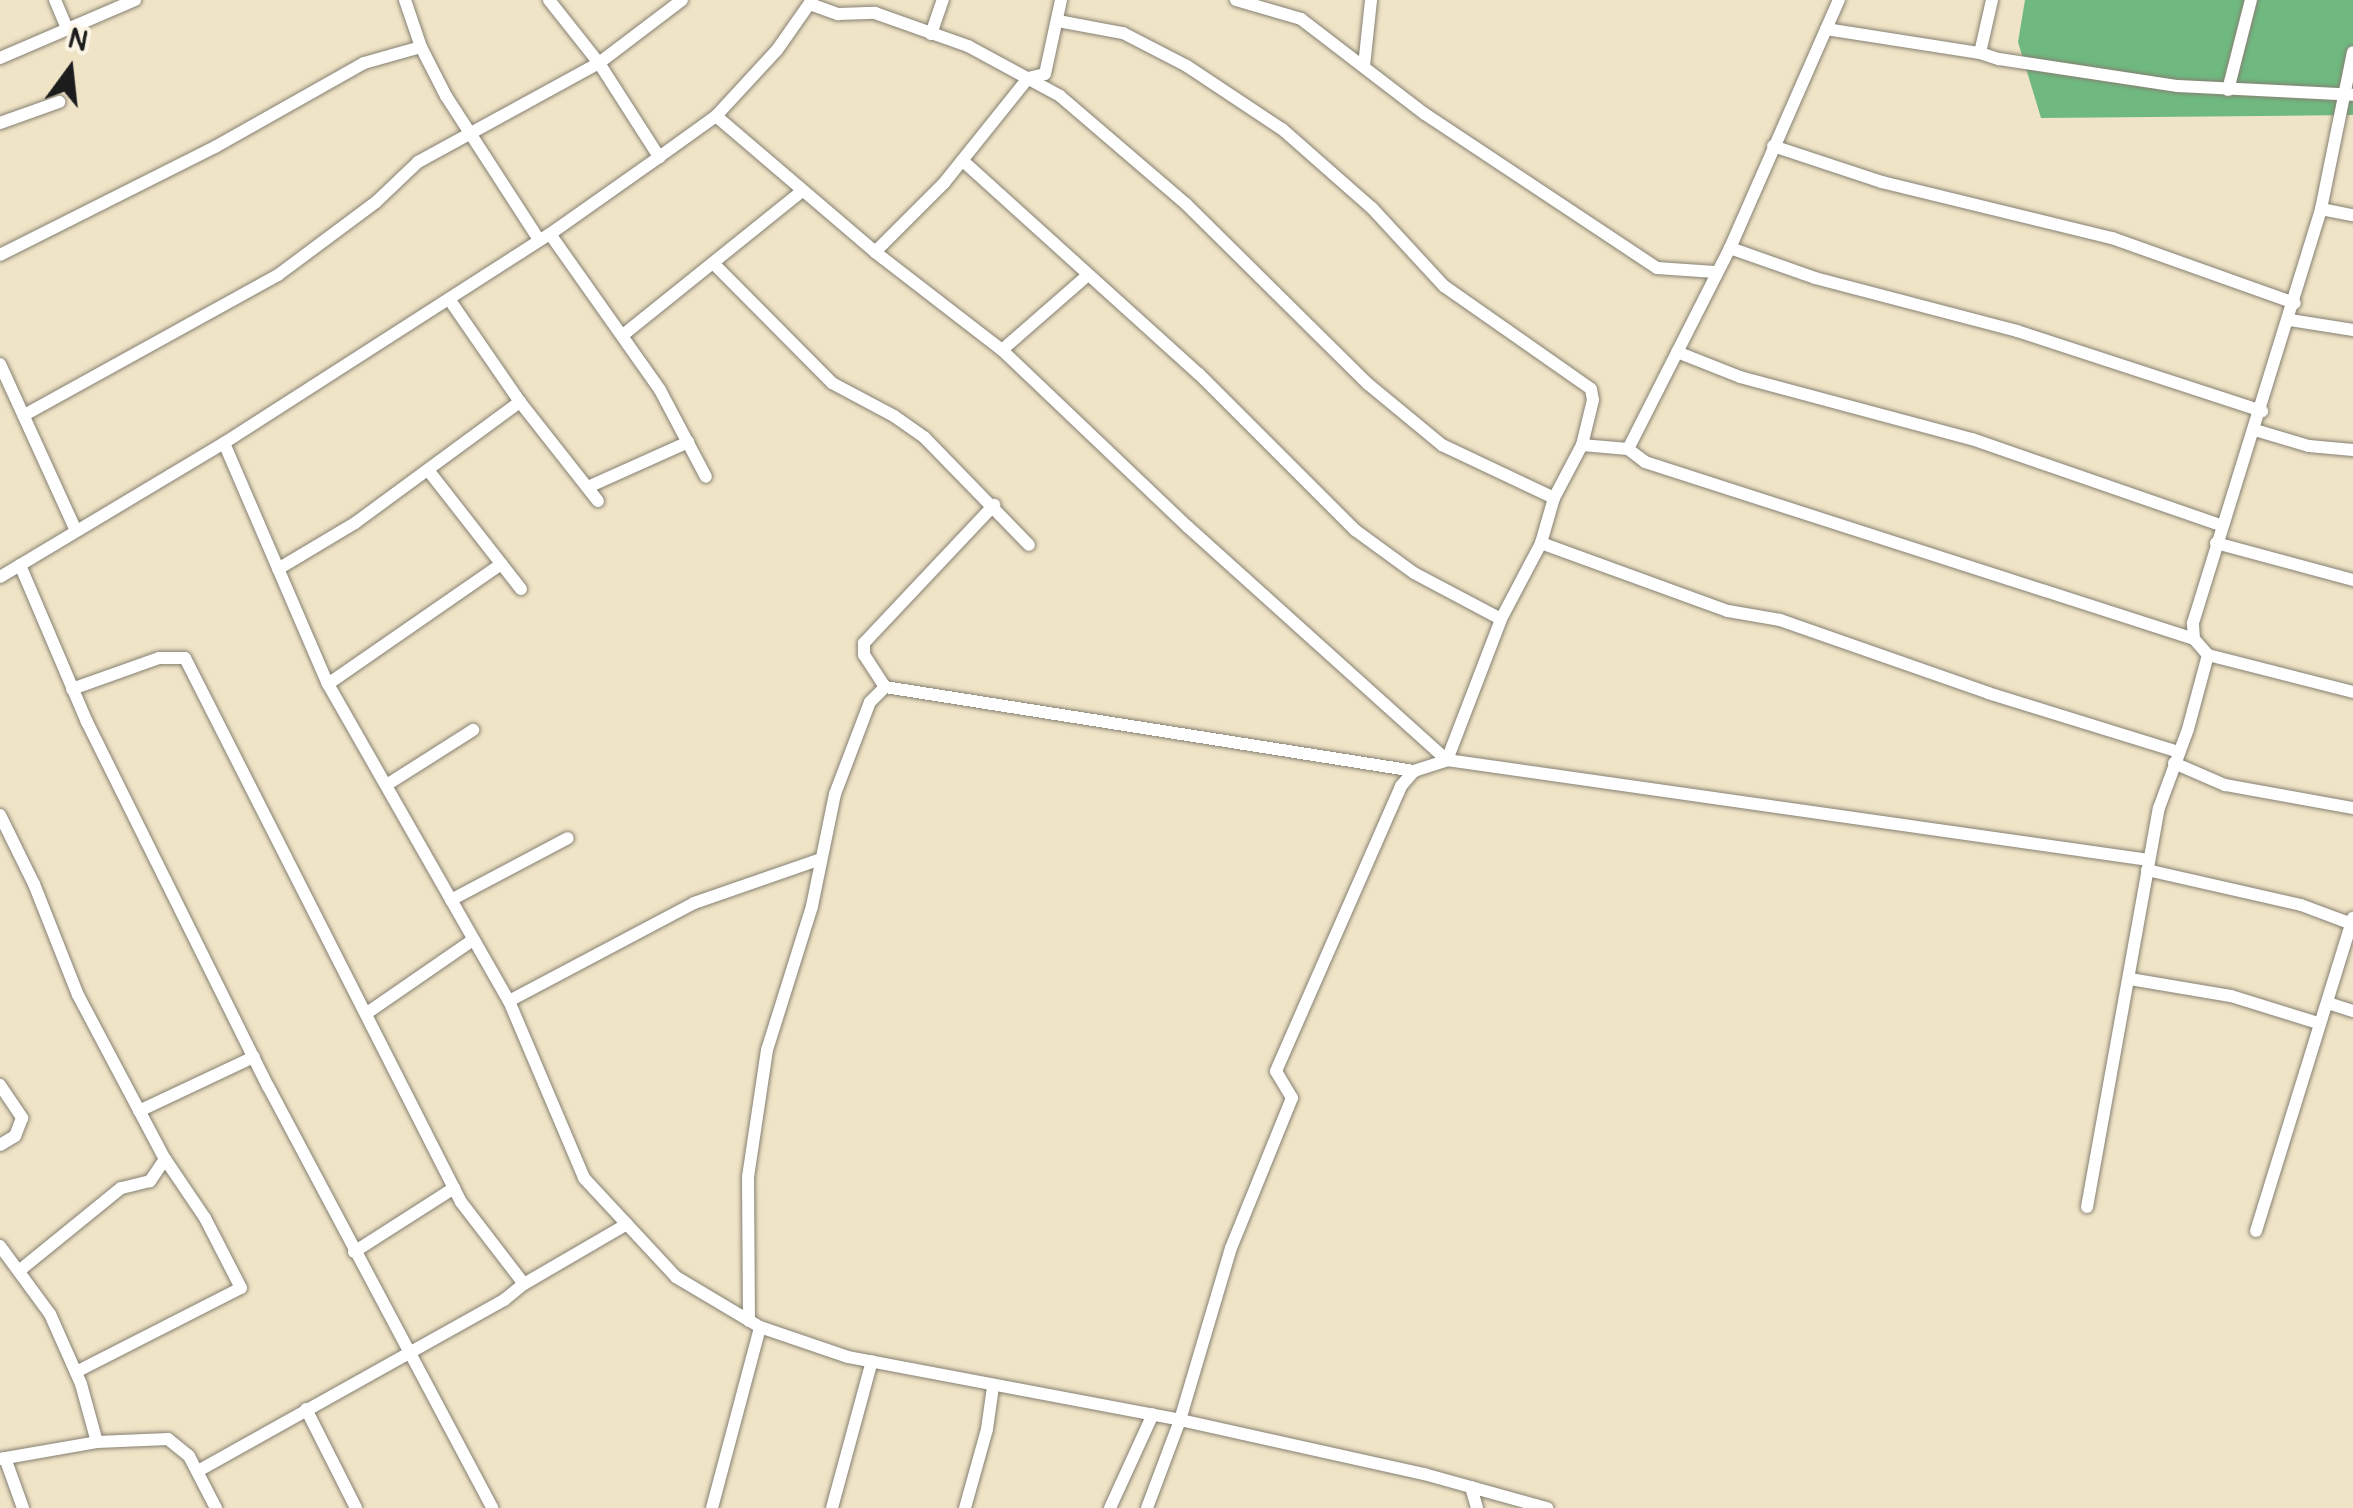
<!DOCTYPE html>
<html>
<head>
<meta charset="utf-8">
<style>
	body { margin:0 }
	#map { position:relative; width:2353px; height:1508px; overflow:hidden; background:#f0e4c7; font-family:Pangolin,sans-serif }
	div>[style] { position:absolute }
	.forest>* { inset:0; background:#6fb980 }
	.roads { filter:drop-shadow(0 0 2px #868072) drop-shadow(0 0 2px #868072) }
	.street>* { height:12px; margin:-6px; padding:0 6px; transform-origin:6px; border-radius:6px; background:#fff }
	span { translate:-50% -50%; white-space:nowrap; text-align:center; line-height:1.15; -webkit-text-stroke:9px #fcf5e5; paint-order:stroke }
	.north { position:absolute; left:20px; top:20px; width:100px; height:100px; -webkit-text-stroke:8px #fcf5e5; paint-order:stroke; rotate:15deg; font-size:28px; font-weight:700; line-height:40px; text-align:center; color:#1c1c1c }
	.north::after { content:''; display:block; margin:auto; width:35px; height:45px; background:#1c1c1c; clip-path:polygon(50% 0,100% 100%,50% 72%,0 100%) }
</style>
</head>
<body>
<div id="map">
	<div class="forest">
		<div style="clip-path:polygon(2025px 0,2353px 0,2353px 115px,2041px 118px,2018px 42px)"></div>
	</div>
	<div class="roads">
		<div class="street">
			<div style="left:55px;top:0;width:30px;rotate:67deg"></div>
			<div style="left:405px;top:0;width:50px;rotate:71.2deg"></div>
			<div style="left:421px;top:47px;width:55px;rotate:63deg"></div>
			<div style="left:446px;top:96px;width:171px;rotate:57.1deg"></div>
			<div style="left:549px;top:0;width:80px;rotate:51.6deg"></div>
			<div style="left:599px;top:63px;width:112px;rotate:57.4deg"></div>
			<div style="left:1236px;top:0;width:68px;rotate:16.3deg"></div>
			<div style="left:1301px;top:19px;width:156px;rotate:37.5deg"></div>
			<div style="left:1425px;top:114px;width:278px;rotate:33.6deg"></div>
			<div style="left:1657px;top:268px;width:58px;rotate:3.9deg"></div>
			<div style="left:1992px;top:0;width:54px;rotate:102.8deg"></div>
			<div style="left:1980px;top:53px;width:20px;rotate:18deg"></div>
			<div style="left:1999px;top:59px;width:181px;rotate:8.6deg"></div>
			<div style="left:2178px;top:86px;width:175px;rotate:2.9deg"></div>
			<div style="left:810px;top:4px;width:30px;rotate:20deg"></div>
			<div style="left:838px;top:14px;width:37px;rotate:-2deg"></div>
			<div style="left:875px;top:13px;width:99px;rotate:19.5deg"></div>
			<div style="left:968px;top:46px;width:105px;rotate:28.5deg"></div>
			<div style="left:1060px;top:96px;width:166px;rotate:40.6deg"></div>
			<div style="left:1186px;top:204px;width:256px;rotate:44.7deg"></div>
			<div style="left:1368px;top:384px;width:96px;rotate:39.5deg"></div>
			<div style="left:1442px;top:445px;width:124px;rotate:25.3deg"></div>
			<div style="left:1058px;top:21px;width:66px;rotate:10.5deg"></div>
			<div style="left:1123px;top:33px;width:72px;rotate:27.3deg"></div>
			<div style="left:1187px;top:66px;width:114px;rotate:33.6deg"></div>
			<div style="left:1282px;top:129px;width:120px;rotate:41.3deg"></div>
			<div style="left:1372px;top:208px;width:106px;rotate:47.3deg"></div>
			<div style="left:1444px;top:286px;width:179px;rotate:35deg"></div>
			<div style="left:1591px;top:389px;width:11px;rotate:80deg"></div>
			<div style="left:1593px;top:400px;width:46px;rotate:103.7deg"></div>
			<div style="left:1826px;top:29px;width:156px;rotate:8.9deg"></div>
			<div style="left:931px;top:34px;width:36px;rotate:-71deg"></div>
			<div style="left:0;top:58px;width:147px;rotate:-23.2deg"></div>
			<div style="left:1364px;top:66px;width:66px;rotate:-83.9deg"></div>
			<div style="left:2228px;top:90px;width:93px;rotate:-75.7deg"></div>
			<div style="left:716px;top:116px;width:209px;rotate:40.5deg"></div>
			<div style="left:875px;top:252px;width:160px;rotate:37.7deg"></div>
			<div style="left:1002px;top:350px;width:257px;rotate:43.6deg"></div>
			<div style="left:1188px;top:527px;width:348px;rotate:42deg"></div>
			<div style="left:0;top:123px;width:63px;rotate:-19.6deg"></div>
			<div style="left:1773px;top:146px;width:115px;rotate:18.3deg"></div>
			<div style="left:1882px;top:182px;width:237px;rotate:13.7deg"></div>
			<div style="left:2112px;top:238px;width:194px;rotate:19.6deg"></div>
			<div style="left:963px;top:161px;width:318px;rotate:42.1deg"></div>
			<div style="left:1199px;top:374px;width:221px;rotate:45deg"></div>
			<div style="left:1355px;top:530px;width:73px;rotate:36.1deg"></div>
			<div style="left:1414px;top:573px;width:98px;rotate:27.9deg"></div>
			<div style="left:2321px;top:209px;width:33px;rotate:11deg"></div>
			<div style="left:550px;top:234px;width:191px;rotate:54.8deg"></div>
			<div style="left:660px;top:390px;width:98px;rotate:62.1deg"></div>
			<div style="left:1730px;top:248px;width:90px;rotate:19.4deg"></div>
			<div style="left:1815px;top:278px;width:209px;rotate:14.7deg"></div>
			<div style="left:2017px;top:331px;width:258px;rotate:18.1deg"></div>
			<div style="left:875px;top:252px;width:98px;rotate:-45deg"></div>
			<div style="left:944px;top:183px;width:134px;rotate:-51.3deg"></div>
			<div style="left:1028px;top:78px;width:17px;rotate:-13deg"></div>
			<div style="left:1045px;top:74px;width:76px;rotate:-77.8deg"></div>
			<div style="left:0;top:255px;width:241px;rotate:-26.7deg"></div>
			<div style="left:215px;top:147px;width:171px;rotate:-29.4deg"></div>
			<div style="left:364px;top:63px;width:59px;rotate:-15.7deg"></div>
			<div style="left:714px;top:264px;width:168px;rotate:45.2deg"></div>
			<div style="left:832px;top:383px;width:70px;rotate:28deg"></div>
			<div style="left:894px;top:416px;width:38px;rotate:35deg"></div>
			<div style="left:925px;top:438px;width:149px;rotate:45.8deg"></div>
			<div style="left:449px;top:299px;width:125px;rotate:55.4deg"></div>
			<div style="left:520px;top:402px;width:126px;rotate:51.8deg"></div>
			<div style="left:2290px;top:320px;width:64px;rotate:9deg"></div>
			<div style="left:623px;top:335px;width:230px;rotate:-38.8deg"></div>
			<div style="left:1002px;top:350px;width:114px;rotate:-41.1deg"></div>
			<div style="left:1677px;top:352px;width:68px;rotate:21.6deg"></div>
			<div style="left:1740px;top:377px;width:240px;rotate:15deg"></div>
			<div style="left:1972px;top:439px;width:263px;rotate:19.1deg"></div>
			<div style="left:0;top:364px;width:183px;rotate:65.5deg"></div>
			<div style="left:26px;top:414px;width:288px;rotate:-28.9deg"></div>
			<div style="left:278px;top:275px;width:122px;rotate:-36.7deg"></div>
			<div style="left:376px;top:202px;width:58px;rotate:-43.6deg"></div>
			<div style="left:418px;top:162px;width:206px;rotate:-28.7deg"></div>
			<div style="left:599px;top:63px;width:104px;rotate:-37.2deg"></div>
			<div style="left:2255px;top:430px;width:56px;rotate:16.5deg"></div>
			<div style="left:2309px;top:446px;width:44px;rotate:5.2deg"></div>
			<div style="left:224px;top:443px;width:262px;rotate:66.7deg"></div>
			<div style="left:328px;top:684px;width:365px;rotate:60.3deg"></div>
			<div style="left:509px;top:1001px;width:192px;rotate:67deg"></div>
			<div style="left:584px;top:1178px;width:135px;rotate:47.1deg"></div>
			<div style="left:676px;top:1277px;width:98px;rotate:30.8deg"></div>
			<div style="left:760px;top:1327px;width:93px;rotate:18.8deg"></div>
			<div style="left:848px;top:1357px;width:338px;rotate:10.7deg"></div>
			<div style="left:1180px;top:1420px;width:250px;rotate:12.5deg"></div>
			<div style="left:1424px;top:1474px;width:128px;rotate:15.5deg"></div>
			<div style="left:1628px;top:449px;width:21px;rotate:37deg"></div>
			<div style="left:1645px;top:462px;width:577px;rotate:17.87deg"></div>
			<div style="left:428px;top:470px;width:151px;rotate:52deg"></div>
			<div style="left:588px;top:487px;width:110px;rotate:-24.2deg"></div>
			<div style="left:1541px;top:543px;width:199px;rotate:20deg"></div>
			<div style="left:1728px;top:611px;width:53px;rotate:9.8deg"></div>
			<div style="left:1780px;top:620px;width:220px;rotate:19.3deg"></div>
			<div style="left:1988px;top:693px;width:200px;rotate:17.2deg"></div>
			<div style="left:2216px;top:543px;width:142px;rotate:15.1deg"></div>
			<div style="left:20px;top:565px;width:171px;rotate:66.9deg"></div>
			<div style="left:87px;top:722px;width:407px;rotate:63.6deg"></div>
			<div style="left:268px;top:1086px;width:478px;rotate:62deg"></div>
			<div style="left:278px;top:569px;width:90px;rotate:-30.9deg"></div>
			<div style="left:355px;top:523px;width:205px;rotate:-36.3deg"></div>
			<div style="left:0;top:577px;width:261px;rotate:-30.9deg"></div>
			<div style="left:224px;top:443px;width:387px;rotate:-32.7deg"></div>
			<div style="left:550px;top:234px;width:133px;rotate:-35.2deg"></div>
			<div style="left:659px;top:157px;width:70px;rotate:-35.7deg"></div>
			<div style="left:716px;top:116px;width:90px;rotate:-47.3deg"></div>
			<div style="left:777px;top:50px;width:61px;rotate:-55deg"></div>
			<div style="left:2208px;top:655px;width:150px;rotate:14.3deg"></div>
			<div style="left:328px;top:684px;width:211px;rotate:-34.7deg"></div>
			<div style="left:885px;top:687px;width:536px;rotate:9.02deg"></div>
			<div style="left:72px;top:689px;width:92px;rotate:-19.6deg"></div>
			<div style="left:159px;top:658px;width:26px"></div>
			<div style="left:185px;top:658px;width:610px;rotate:63.1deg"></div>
			<div style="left:461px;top:1202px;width:103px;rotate:52.5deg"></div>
			<div style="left:524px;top:1284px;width:119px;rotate:-30.2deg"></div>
			<div style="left:1447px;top:760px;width:151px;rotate:-69deg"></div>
			<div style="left:1501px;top:619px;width:86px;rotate:-62.2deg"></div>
			<div style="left:1541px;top:543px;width:47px;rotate:-73.9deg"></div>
			<div style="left:1554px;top:498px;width:60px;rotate:-62.2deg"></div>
			<div style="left:1582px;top:445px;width:46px;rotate:5deg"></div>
			<div style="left:1628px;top:449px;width:225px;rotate:-63.1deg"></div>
			<div style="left:1730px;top:248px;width:271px;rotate:-66.3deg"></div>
			<div style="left:2174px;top:763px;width:56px;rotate:23.3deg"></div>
			<div style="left:2225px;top:785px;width:130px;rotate:10.2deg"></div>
			<div style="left:388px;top:784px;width:101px;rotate:-32.4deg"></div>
			<div style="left:0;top:815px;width:77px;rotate:63.8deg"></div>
			<div style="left:34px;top:884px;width:119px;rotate:68.4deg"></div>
			<div style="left:78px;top:995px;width:186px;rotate:62.1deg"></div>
			<div style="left:165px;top:1159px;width:27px;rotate:124deg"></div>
			<div style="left:150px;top:1181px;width:30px;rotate:166deg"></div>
			<div style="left:121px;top:1188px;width:130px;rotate:140.9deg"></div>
			<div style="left:2147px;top:870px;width:158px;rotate:12.8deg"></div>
			<div style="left:2301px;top:905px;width:54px;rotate:20.4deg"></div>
			<div style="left:451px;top:900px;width:132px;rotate:-27.9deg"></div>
			<div style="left:2130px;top:979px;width:102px;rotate:9.6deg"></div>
			<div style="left:2231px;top:996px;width:91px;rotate:17.2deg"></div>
			<div style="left:509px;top:1001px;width:209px;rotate:-27.9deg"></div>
			<div style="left:694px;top:903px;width:131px;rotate:-19.1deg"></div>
			<div style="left:2328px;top:1003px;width:26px;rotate:18deg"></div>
			<div style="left:367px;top:1013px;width:129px;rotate:-34.6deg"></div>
			<div style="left:0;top:1085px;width:40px;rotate:56deg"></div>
			<div style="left:22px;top:1118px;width:19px;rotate:111deg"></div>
			<div style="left:15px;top:1136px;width:17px;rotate:149deg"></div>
			<div style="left:139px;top:1111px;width:127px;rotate:-25.2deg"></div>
			<div style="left:2087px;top:1207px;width:405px;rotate:-79.8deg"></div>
			<div style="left:2159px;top:808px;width:84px;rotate:-69.8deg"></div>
			<div style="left:2188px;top:729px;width:77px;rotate:-74.9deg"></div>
			<div style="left:2208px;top:655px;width:21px;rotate:-131deg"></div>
			<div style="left:2194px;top:639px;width:16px;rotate:-94deg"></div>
			<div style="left:2193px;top:623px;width:433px;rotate:-72.8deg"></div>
			<div style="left:2321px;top:209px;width:160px;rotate:-78.5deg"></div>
			<div style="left:2256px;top:1231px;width:328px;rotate:-72.8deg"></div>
			<div style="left:0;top:1246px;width:84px;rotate:53.7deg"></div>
			<div style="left:50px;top:1314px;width:77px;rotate:66.1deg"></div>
			<div style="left:81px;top:1384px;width:60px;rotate:74.6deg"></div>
			<div style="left:354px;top:1252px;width:119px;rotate:-32.6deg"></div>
			<div style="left:749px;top:1321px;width:144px;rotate:-90.4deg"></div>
			<div style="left:748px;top:1177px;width:128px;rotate:-81.5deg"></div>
			<div style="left:767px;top:1050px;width:151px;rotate:-72.6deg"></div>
			<div style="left:812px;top:906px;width:114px;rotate:-78.4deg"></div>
			<div style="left:835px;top:794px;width:98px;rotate:-69.2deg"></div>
			<div style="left:870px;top:702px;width:21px;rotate:-45deg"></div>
			<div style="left:885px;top:687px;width:38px;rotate:-123deg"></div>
			<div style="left:864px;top:655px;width:12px;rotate:-90deg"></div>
			<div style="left:864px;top:643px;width:190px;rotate:-46.7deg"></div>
			<div style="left:76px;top:1372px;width:185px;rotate:-27deg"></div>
			<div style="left:241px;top:1288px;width:79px;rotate:-117.2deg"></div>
			<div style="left:205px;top:1218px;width:71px;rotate:-124.1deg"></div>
			<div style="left:306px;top:1409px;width:111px;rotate:63.2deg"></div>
			<div style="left:5px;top:1458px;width:53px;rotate:70.2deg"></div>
			<div style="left:0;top:1459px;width:98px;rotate:-9.9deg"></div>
			<div style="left:97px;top:1442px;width:71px;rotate:-2.4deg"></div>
			<div style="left:168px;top:1439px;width:27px;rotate:39deg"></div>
			<div style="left:189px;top:1456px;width:59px;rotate:62.6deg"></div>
			<div style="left:198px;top:1471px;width:351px;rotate:-29.2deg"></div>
			<div style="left:504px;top:1300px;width:26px;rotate:-39deg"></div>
			<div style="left:1471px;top:1487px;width:22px;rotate:74deg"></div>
			<div style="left:712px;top:1508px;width:187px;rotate:-75.1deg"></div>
			<div style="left:832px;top:1508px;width:152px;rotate:-74.8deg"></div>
			<div style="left:965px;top:1508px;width:82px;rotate:-74.4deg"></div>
			<div style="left:987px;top:1429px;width:42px;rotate:-81.9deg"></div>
			<div style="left:1110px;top:1508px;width:103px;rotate:-65.4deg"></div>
			<div style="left:1147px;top:1508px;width:94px;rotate:-69.4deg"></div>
			<div style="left:1180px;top:1420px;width:179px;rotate:-73.5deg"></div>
			<div style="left:1231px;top:1248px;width:162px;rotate:-67.9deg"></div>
			<div style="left:1292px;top:1098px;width:31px;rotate:-121deg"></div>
			<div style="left:1276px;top:1071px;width:311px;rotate:-66.3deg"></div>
			<div style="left:1401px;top:786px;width:20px;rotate:-49deg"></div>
			<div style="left:1414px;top:771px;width:35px;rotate:-18deg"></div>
			<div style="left:1447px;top:760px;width:709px;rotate:8.11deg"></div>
		</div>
	</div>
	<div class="north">N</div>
</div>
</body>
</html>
